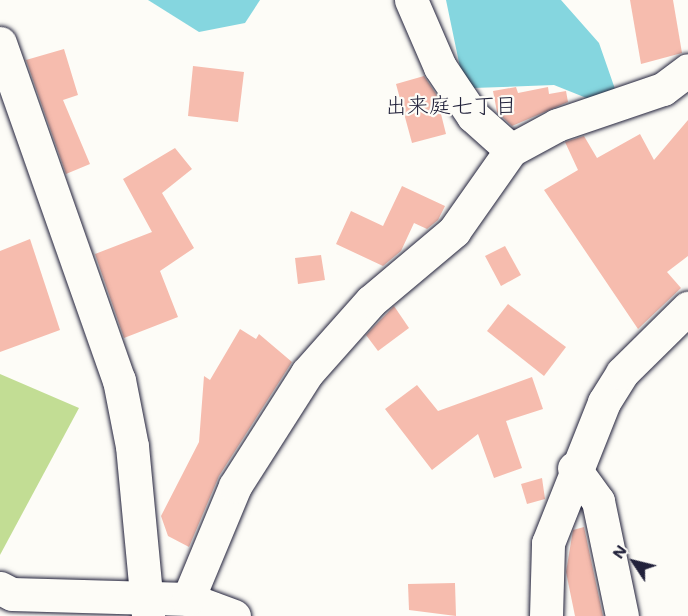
<!DOCTYPE html>
<html>
<head>
<meta charset="utf-8">
<style>
	body { margin:0 }
	#map { position:relative; width:688px; height:616px; overflow:hidden; background:#fdfcf7; font-family:Mali,"Klee One",sans-serif }
	div>[style] { position:absolute }
	.green>* { inset:0; background:#c2dd94 }
	.water>* { inset:0; background:#85d6df }
	.building>* { inset:0; background:#f6bcae }
	.roads { filter:drop-shadow(0 0 2px #22223b) drop-shadow(0 0 2px #22223b) }
	.minor>* { height:33px; margin:-16.5px; padding:0 16.5px; transform-origin:16.5px; border-radius:16.5px; background:#fdfcf7 }
	span { translate:-50% -50%; white-space:nowrap; text-align:center; line-height:1.15; -webkit-text-stroke:4.5px #fdfcf7; paint-order:stroke }
	.neighbourhood-label { font-size:22px; color:#22223b }
	.north { position:absolute; left:604px; top:532px; width:60px; height:60px; -webkit-text-stroke:4px #fdfcf7; paint-order:stroke; rotate:305deg; font-size:16px; font-weight:700; line-height:24px; text-align:center; color:#22223b }
	.north::after { content:''; display:block; margin:auto; width:21px; height:27px; background:#22223b; clip-path:polygon(50% 0,100% 100%,50% 72%,0 100%) }
</style>
</head>
<body>
<div id="map">
	<div class="green">
		<div style="clip-path:polygon(0 374px,79px 408px,0 555px)"></div>
	</div>
	<div class="water">
		<div style="clip-path:polygon(148px 0,260px 0,245px 23px,199px 32px)"></div>
		<div style="clip-path:polygon(446px 0,561px 0,599px 43px,615px 89px,589px 99px,554px 85px,473px 88px,462px 77px)"></div>
	</div>
	<div class="building">
		<div style="clip-path:polygon(630px 0,673px 0,682px 53px,641px 64px)"></div>
		<div style="clip-path:polygon(64px 49px,78px 95px,63px 100px,90px 164px,66px 174px,26px 60px)"></div>
		<div style="clip-path:polygon(193px 66px,244px 72px,238px 122px,188px 116px)"></div>
		<div style="clip-path:polygon(424px 76px,436px 94px,446px 134px,412px 143px,396px 84px)"></div>
		<div style="clip-path:polygon(516px 87px,518px 93px,548px 87px,549px 94px,566px 91px,568px 102px,512px 126px,497px 112px,493px 91px)"></div>
		<div style="clip-path:polygon(688px 120px,688px 256px,667px 272px,681px 288px,638px 329px,544px 190px,578px 170px,565px 142px,584px 136px,597px 158px,640px 134px,654px 160px)"></div>
		<div style="clip-path:polygon(175px 148px,192px 169px,162px 193px,194px 248px,160px 271px,178px 317px,124px 338px,95px 254px,152px 232px,123px 179px)"></div>
		<div style="clip-path:polygon(402px 186px,445px 206px,438px 220px,427px 229px,414px 223px,401px 251px,383px 266px,336px 244px,351px 211px,383px 226px)"></div>
		<div style="clip-path:polygon(30px 239px,60px 330px,0 352px,0 251px)"></div>
		<div style="clip-path:polygon(505px 246px,521px 275px,501px 286px,485px 256px)"></div>
		<div style="clip-path:polygon(321px 255px,325px 280px,298px 284px,295px 258px)"></div>
		<div style="clip-path:polygon(508px 304px,566px 347px,544px 376px,487px 331px)"></div>
		<div style="clip-path:polygon(394px 306px,409px 328px,378px 351px,366px 335px)"></div>
		<div style="clip-path:polygon(240px 329px,256px 339px,259px 334px,292px 362px,219px 476px,189px 547px,168px 536px,161px 516px,199px 442px,204px 376px,210px 380px)"></div>
		<div style="clip-path:polygon(532px 377px,543px 409px,506px 421px,522px 468px,494px 478px,478px 434px,432px 470px,385px 409px,417px 385px,438px 411px)"></div>
		<div style="clip-path:polygon(542px 478px,545px 499px,527px 504px,521px 484px)"></div>
		<div style="clip-path:polygon(584px 527px,603px 616px,575px 616px,566px 572px,573px 530px)"></div>
		<div style="clip-path:polygon(455px 583px,456px 616px,409px 610px,408px 584px)"></div>
	</div>
	<div class="roads">
		<div class="minor">
			<div style="left:411px;top:0;width:73px;rotate:66.6deg"></div>
			<div style="left:440px;top:67px;width:59px;rotate:56deg"></div>
			<div style="left:473px;top:116px;width:51px;rotate:41.8deg"></div>
			<div style="left:0;top:43px;width:357px;rotate:70.6deg"></div>
			<div style="left:119px;top:380px;width:67px;rotate:78.9deg"></div>
			<div style="left:132px;top:446px;width:171px;rotate:84.6deg"></div>
			<div style="left:574px;top:468px;width:41px;rotate:54deg"></div>
			<div style="left:598px;top:501px;width:117px;rotate:78.2deg"></div>
			<div style="left:0;top:588px;width:13px;rotate:27deg"></div>
			<div style="left:12px;top:594px;width:176px;rotate:1.6deg"></div>
			<div style="left:188px;top:599px;width:49px;rotate:20.3deg"></div>
			<div style="left:188px;top:599px;width:122px;rotate:-67.4deg"></div>
			<div style="left:235px;top:486px;width:134px;rotate:-57.5deg"></div>
			<div style="left:307px;top:373px;width:96px;rotate:-48.4deg"></div>
			<div style="left:371px;top:301px;width:109px;rotate:-40.1deg"></div>
			<div style="left:454px;top:231px;width:99px;rotate:-54.9deg"></div>
			<div style="left:511px;top:150px;width:52px;rotate:-28.5deg"></div>
			<div style="left:557px;top:125px;width:112px;rotate:-18.8deg"></div>
			<div style="left:663px;top:89px;width:31px;rotate:-37deg"></div>
			<div style="left:546px;top:616px;width:73px;rotate:-88.4deg"></div>
			<div style="left:548px;top:543px;width:152px;rotate:-68.3deg"></div>
			<div style="left:604px;top:402px;width:34px;rotate:-58deg"></div>
			<div style="left:622px;top:373px;width:93px;rotate:-44.6deg"></div>
		</div>
	</div>
	<div class="neighbourhood-label">
		<span style="left:451px;top:105px">出来庭七丁目</span>
	</div>
	<div class="north">N</div>
</div>
</body>
</html>
